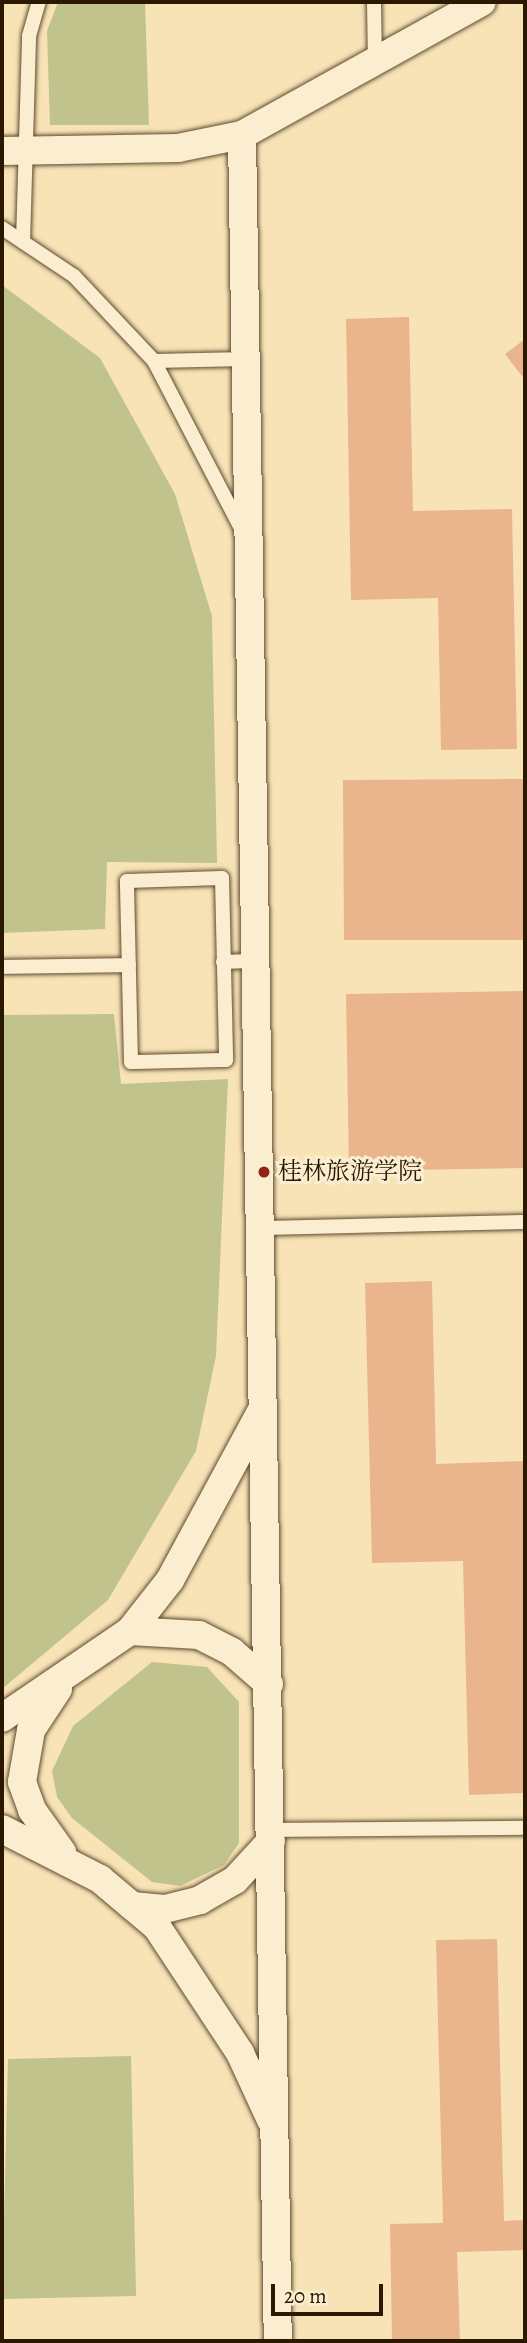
<!DOCTYPE html>
<html>
<head>
<meta charset="utf-8">
<style>
	body { margin:0 }
	#map { position:relative; width:527px; height:2343px; overflow:hidden; background:#f8e3b7; font-family:Alegreya,"Noto Serif SC",serif }
	div>[style] { position:absolute }
	.green>* { inset:0; background:#c0c38c }
	.building>* { inset:0; background:#eab48d }
	.roads { filter:drop-shadow(0 0 2px #5e4c2e) drop-shadow(0 0 2px #5e4c2e) }
	.service>* { height:14px; margin:-7px; padding:0 7px; transform-origin:7px; border-radius:7px; background:#faedd0 }
	.minor>* { height:28px; margin:-14px; padding:0 14px; transform-origin:14px; border-radius:14px; background:#faedd0 }
	.dots>* { width:19px; height:19px; translate:-50% -50%; box-sizing:border-box; border:4px solid #faedd0; border-radius:50% }
	span { translate:-50% -50%; white-space:nowrap; text-align:center; line-height:1.15; -webkit-text-stroke:6px #faedd0; paint-order:stroke }
	.poi-label { font-size:24px; color:#2a1900 }
	.left { translate:0 -50%; text-align:left }
	.frame { position:absolute; inset:0; border:4px solid #2a1900; pointer-events:none }
	.scale { position:absolute; left:271px; top:2284px; width:112px; height:32px; box-sizing:border-box; border:4px solid #2a1900; border-top:0; padding-left:9px; font-size:21px; line-height:24px; white-space:nowrap; color:#2a1900; -webkit-text-stroke:5px #faedd0; paint-order:stroke }
</style>
</head>
<body>
<div id="map">
	<div class="green">
		<div style="clip-path:polygon(58px 2px,145px 2px,149px 125px,50px 125px,47px 31px)"></div>
		<div style="clip-path:polygon(2px 285px,100px 358px,175px 494px,212px 616px,217px 863px,107px 862px,105px 929px,2px 933px)"></div>
		<div style="clip-path:polygon(114px 1014px,121px 1084px,228px 1079px,216px 1356px,196px 1451px,108px 1600px,2px 1689px,2px 1015px)"></div>
		<div style="clip-path:polygon(152px 1662px,207px 1667px,239px 1702px,239px 1843px,224px 1865px,180px 1886px,152px 1882px,72px 1818px,57px 1797px,52px 1771px,73px 1726px)"></div>
		<div style="clip-path:polygon(131px 2056px,136px 2296px,2px 2299px,8px 2059px)"></div>
	</div>
	<div class="building">
		<div style="clip-path:polygon(409px 317px,413px 511px,512px 509px,517px 749px,441px 750px,438px 598px,351px 600px,346px 319px)"></div>
		<div style="clip-path:polygon(525px 339px,525px 380px,505px 354px)"></div>
		<div style="clip-path:polygon(525px 779px,525px 940px,344px 940px,343px 780px)"></div>
		<div style="clip-path:polygon(525px 991px,525px 1168px,349px 1171px,346px 994px)"></div>
		<div style="clip-path:polygon(432px 1281px,436px 1464px,525px 1461px,525px 1793px,469px 1795px,463px 1561px,372px 1563px,365px 1283px)"></div>
		<div style="clip-path:polygon(497px 1939px,504px 2221px,525px 2220px,525px 2250px,457px 2252px,460px 2341px,392px 2341px,390px 2224px,443px 2223px,436px 1940px)"></div>
	</div>
	<div class="roads">
		<div class="service">
			<div style="left:374px;top:2px;width:61px;rotate:89.1deg"></div>
			<div style="left:2px;top:228px;width:87px;rotate:33.7deg"></div>
			<div style="left:74px;top:276px;width:117px;rotate:46.7deg"></div>
			<div style="left:154px;top:361px;width:191px;rotate:62.5deg"></div>
			<div style="left:23px;top:242px;width:206px;rotate:-88.3deg"></div>
			<div style="left:29px;top:36px;width:35px;rotate:-74deg"></div>
			<div style="left:154px;top:361px;width:92px;rotate:-1.2deg"></div>
			<div style="left:222px;top:878px;width:182px;rotate:88.7deg"></div>
			<div style="left:226px;top:1060px;width:95px;rotate:178.8deg"></div>
			<div style="left:131px;top:1062px;width:181px;rotate:-91.3deg"></div>
			<div style="left:127px;top:881px;width:95px;rotate:-1.8deg"></div>
			<div style="left:223px;top:962px;width:33px;rotate:-2deg"></div>
			<div style="left:2px;top:967px;width:127px;rotate:-0.9deg"></div>
			<div style="left:261px;top:1228px;width:264px;rotate:-1.3deg"></div>
			<div style="left:271px;top:1830px;width:254px;rotate:-0.5deg"></div>
		</div>
		<div class="minor">
			<div style="left:242px;top:135px;width:2206px;rotate:89.07deg"></div>
			<div style="left:2px;top:151px;width:176px;rotate:-1deg"></div>
			<div style="left:178px;top:148px;width:65px;rotate:-11.5deg"></div>
			<div style="left:242px;top:135px;width:274px;rotate:-29deg"></div>
			<div style="left:130px;top:1631px;width:69px;rotate:3.3deg"></div>
			<div style="left:199px;top:1635px;width:37px;rotate:27deg"></div>
			<div style="left:232px;top:1652px;width:49px;rotate:40.9deg"></div>
			<div style="left:58px;top:1689px;width:49px;rotate:123.4deg"></div>
			<div style="left:31px;top:1730px;width:53px;rotate:99.8deg"></div>
			<div style="left:22px;top:1782px;width:30px;rotate:70deg"></div>
			<div style="left:32px;top:1810px;width:52px;rotate:54.5deg"></div>
			<div style="left:2px;top:1718px;width:155px;rotate:-34.2deg"></div>
			<div style="left:130px;top:1631px;width:65px;rotate:-51.9deg"></div>
			<div style="left:170px;top:1580px;width:191px;rotate:-61.6deg"></div>
			<div style="left:2px;top:1829px;width:110px;rotate:27deg"></div>
			<div style="left:100px;top:1879px;width:75px;rotate:40.1deg"></div>
			<div style="left:157px;top:1927px;width:151px;rotate:56.6deg"></div>
			<div style="left:240px;top:2053px;width:74px;rotate:65.2deg"></div>
			<div style="left:132px;top:1906px;width:33px;rotate:5deg"></div>
			<div style="left:165px;top:1909px;width:36px;rotate:-14deg"></div>
			<div style="left:200px;top:1900px;width:40px;rotate:-29.7deg"></div>
			<div style="left:235px;top:1880px;width:53px;rotate:-47.3deg"></div>
		</div>
	</div>
	<div class="dots">
		<div style="left:264px;top:1172px;background:#8f2418"></div>
	</div>
	<div class="poi-label">
		<span class="left" style="left:278px;top:1172px">桂林旅游学院</span>
	</div>
	<div class="frame"></div>
	<div class="scale">20 m</div>
</div>
</body>
</html>
